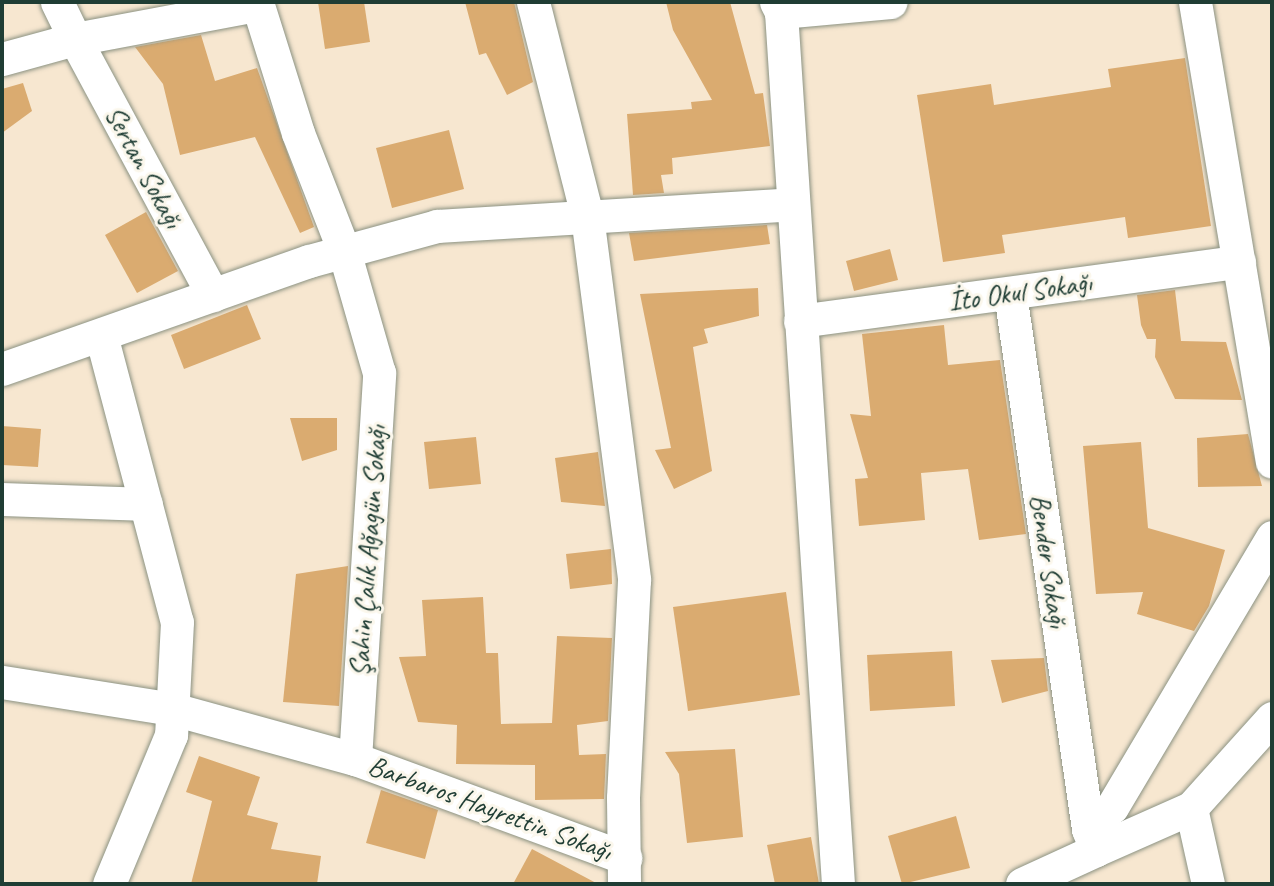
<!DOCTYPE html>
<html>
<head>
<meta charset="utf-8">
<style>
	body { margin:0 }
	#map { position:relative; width:1274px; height:886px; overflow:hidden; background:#f7e7d0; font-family:Caveat,sans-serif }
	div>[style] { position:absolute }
	.building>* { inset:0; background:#daab70 }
	.roads { filter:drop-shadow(0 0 2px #8b9282) drop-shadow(0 0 2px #8b9282) }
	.street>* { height:33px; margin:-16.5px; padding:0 16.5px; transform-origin:16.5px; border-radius:16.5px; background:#fff }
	span { translate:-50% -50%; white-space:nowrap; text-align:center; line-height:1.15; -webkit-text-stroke:6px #fbf7ec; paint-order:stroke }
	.street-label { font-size:28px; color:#1f3d34 }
	.frame { position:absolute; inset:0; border:4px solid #1f3d34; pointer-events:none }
</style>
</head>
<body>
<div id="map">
	<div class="building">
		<div style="clip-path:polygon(318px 2px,364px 2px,370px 42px,325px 49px)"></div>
		<div style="clip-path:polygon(465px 2px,514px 2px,533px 82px,507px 95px,486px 53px,479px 55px)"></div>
		<div style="clip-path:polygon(666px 2px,730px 2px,755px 94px,763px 93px,770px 146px,672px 158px,673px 174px,661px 175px,664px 193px,633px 195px,627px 114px,692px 109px,691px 102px,712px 100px,673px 30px)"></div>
		<div style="clip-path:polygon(201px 35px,215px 81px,257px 68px,314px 227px,300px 233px,255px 137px,180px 155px,163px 84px,135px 47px)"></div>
		<div style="clip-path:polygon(1185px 58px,1211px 226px,1128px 238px,1125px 217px,1002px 235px,1005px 253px,943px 262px,917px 95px,991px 84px,994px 105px,1111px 87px,1108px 69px)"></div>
		<div style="clip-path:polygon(23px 83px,32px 111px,2px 133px,2px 89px)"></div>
		<div style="clip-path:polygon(449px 130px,464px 189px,392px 208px,376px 148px)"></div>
		<div style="clip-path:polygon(146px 212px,178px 271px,137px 293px,105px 235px)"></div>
		<div style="clip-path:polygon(767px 225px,770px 244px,634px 261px,629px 233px)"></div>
		<div style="clip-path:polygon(890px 249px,898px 280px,854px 291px,846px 261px)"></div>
		<div style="clip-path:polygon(758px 288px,759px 316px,704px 329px,708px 343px,693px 347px,712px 471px,674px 489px,655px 450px,671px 448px,640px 294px)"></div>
		<div style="clip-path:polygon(1175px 290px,1181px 341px,1226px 342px,1242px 400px,1175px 399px,1155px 357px,1156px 339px,1147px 339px,1141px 325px,1137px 295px)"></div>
		<div style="clip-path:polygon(247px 305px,261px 339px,184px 369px,171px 335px)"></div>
		<div style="clip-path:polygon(944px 325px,948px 365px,1000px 360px,1026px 534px,979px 540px,968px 469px,921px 473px,925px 520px,859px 526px,855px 479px,868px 478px,850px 414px,871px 416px,862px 334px)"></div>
		<div style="clip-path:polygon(290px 418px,337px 418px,337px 450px,302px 461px)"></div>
		<div style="clip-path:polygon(2px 426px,41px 429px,38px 467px,2px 465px)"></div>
		<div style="clip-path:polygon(1248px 434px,1262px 486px,1198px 487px,1197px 438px)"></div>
		<div style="clip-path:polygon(476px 437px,481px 484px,429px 489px,424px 442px)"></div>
		<div style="clip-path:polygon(1141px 442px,1148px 528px,1225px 550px,1209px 606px,1194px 631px,1137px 614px,1143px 592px,1096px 594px,1083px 446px)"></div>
		<div style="clip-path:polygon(598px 452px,605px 506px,561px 502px,555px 458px)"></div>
		<div style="clip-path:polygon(611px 549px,612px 584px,570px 589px,566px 554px)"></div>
		<div style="clip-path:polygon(348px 566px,339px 706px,283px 702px,296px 574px)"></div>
		<div style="clip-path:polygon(786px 592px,800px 695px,688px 711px,673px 607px)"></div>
		<div style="clip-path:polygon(483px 597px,486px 653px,498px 653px,501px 724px,552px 723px,557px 636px,612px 638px,608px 721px,577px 725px,579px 755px,606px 754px,604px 799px,535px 800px,535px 765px,456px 764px,457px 725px,418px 722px,399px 657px,426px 656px,422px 600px)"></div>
		<div style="clip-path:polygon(952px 651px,955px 706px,870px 711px,867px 655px)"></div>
		<div style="clip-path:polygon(1044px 658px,1048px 691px,1002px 703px,991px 660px)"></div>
		<div style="clip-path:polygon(735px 749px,743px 837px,687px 843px,679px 774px,665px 752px)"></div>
		<div style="clip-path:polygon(199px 756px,260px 777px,247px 815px,278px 823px,271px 849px,321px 856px,317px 884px,191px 884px,212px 801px,186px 792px)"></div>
		<div style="clip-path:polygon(381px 790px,438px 810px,425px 859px,366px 843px)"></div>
		<div style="clip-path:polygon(956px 816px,970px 868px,902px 884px,888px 836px)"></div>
		<div style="clip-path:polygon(811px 837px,819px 884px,775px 884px,767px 845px)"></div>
		<div style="clip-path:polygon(532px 849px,598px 884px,513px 884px)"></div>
	</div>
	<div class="roads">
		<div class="street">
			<div style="left:57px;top:2px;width:41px;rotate:64.1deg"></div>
			<div style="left:75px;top:39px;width:184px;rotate:-10.6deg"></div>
			<div style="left:533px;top:2px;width:221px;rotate:75.8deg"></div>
			<div style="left:587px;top:216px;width:367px;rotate:82.6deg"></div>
			<div style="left:634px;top:580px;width:218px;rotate:92.9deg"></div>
			<div style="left:623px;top:798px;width:86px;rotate:89.3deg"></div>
			<div style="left:776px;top:2px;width:11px;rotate:63deg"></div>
			<div style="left:781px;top:12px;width:874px;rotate:86.26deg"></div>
			<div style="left:781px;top:2px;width:10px;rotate:90deg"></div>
			<div style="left:781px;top:12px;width:110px;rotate:-5.2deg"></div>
			<div style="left:1195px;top:2px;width:466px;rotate:80.5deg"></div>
			<div style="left:2px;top:59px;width:76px;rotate:-15.3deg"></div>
			<div style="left:75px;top:39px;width:291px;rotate:61.7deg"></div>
			<div style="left:1010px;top:293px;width:542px;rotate:81.72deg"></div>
			<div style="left:800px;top:321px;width:443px;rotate:-7.7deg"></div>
			<div style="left:101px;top:335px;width:297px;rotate:75.2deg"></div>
			<div style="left:177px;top:622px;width:113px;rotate:93deg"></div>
			<div style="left:171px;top:735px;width:161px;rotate:112.6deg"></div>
			<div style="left:2px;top:369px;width:325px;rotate:-19.4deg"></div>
			<div style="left:309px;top:261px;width:133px;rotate:-15.3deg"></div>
			<div style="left:437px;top:226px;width:356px;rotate:-3.5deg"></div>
			<div style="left:2px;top:499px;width:144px;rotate:2deg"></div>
			<div style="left:2px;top:682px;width:173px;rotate:9deg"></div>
			<div style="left:173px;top:709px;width:189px;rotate:15.4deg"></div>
			<div style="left:355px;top:759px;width:387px;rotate:-86.4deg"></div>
			<div style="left:379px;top:373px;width:127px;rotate:-106deg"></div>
			<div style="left:344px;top:251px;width:127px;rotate:-111.3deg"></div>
			<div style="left:298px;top:133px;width:137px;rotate:-107.4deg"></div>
			<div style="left:355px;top:759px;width:288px;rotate:20.1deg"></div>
			<div style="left:1191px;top:808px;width:78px;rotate:77.4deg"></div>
			<div style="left:1096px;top:850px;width:104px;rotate:-23.9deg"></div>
			<div style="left:1191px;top:808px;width:121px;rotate:-48deg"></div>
			<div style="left:1022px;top:884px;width:81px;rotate:-24.7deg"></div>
			<div style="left:1096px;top:850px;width:22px;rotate:-111deg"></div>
			<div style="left:1088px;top:829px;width:33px;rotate:-43deg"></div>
			<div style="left:1112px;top:807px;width:314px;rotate:-59.3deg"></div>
		</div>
	</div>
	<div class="street-label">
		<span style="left:144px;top:167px;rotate:62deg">Sertan Sokağı</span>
		<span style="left:1020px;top:292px;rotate:-8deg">İto Okul Sokağı</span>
		<span style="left:368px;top:551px;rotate:-86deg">Şahin Çalık Ağagün Sokağı</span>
		<span style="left:1049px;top:561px;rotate:82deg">Bender Sokağı</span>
		<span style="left:490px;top:808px;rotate:20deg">Barbaros Hayrettin Sokağı</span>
	</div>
	<div class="frame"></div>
</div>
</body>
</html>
